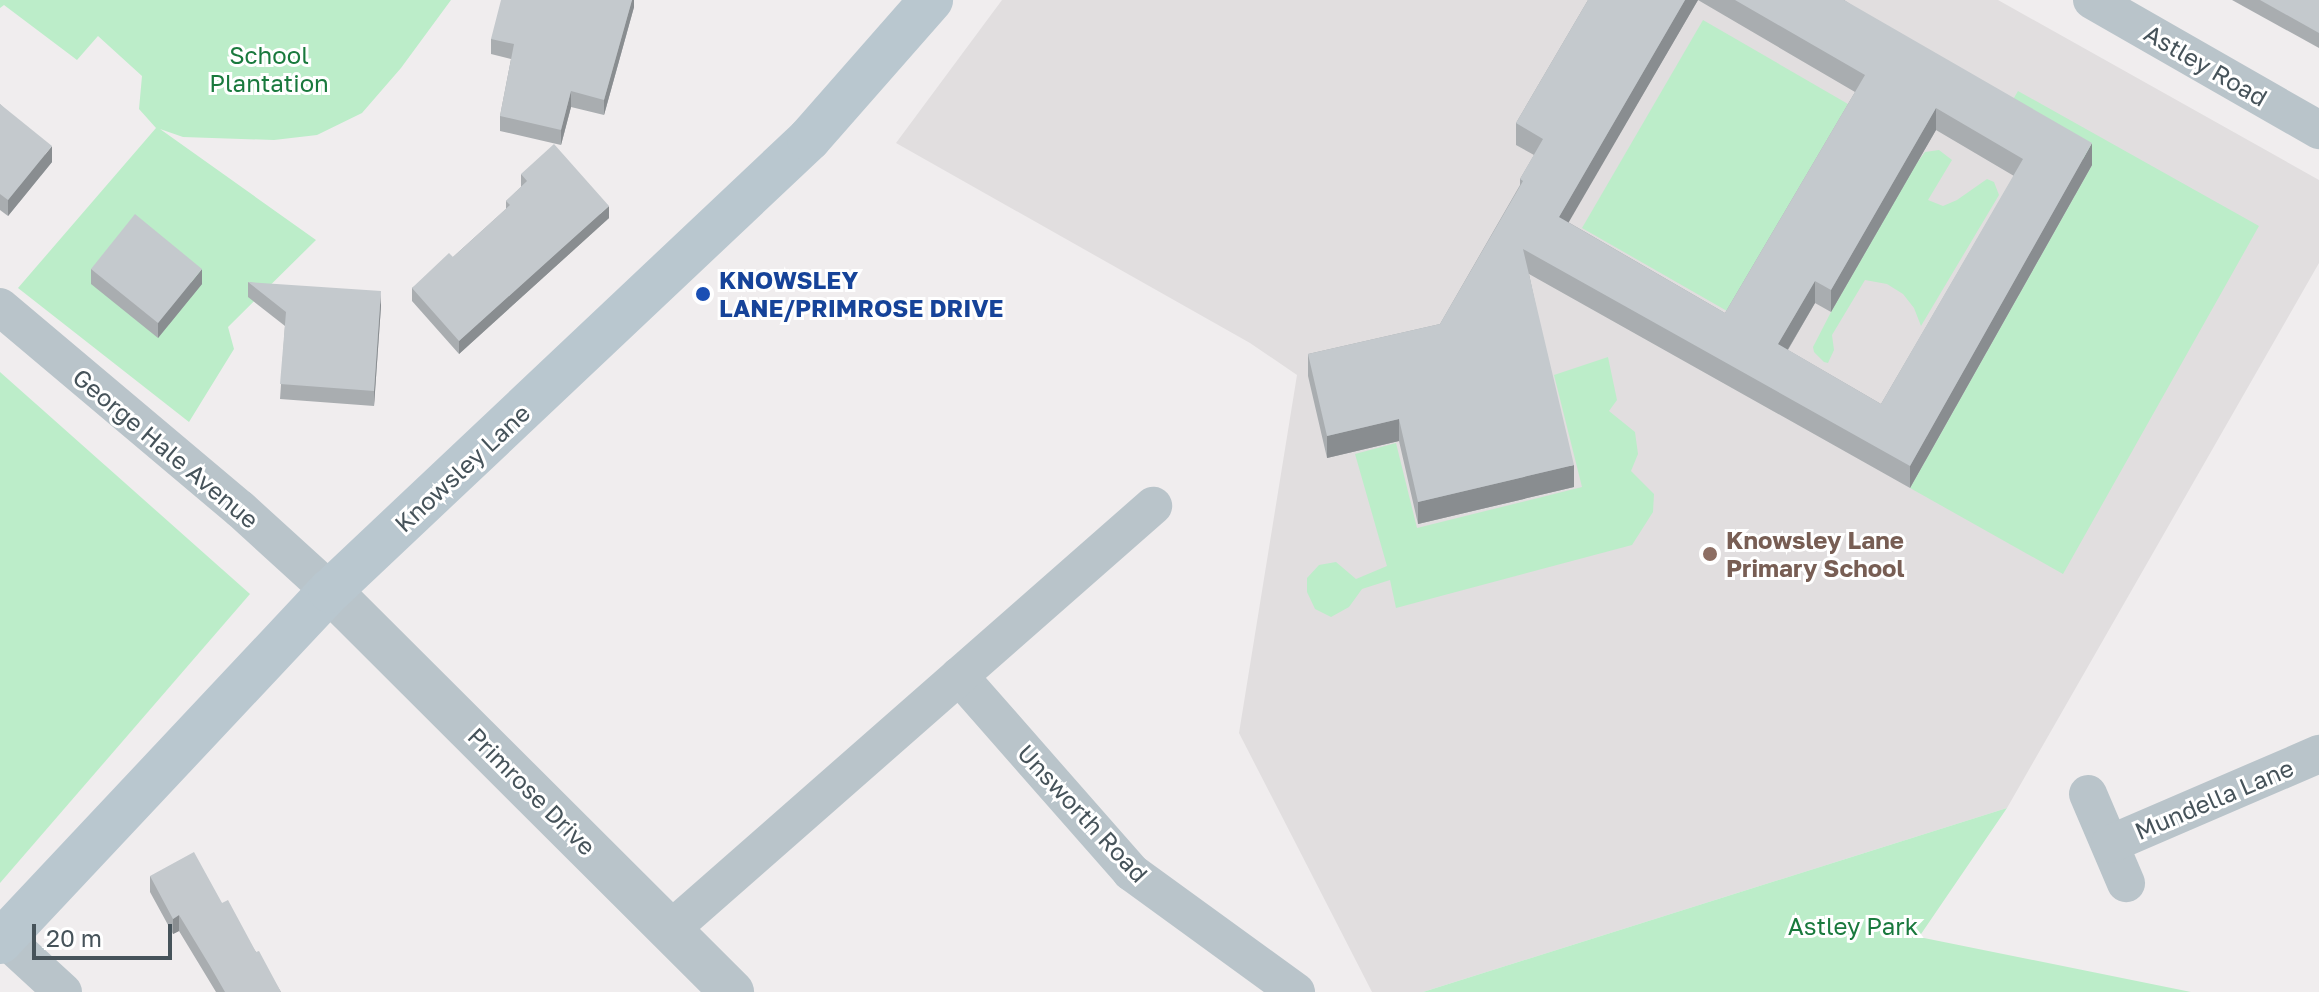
<!DOCTYPE html>
<html>
<head>
<meta charset="utf-8">
<style>
	body { margin:0 }
	#map { position:relative; width:2319px; height:992px; overflow:hidden; background:#f0edee; font-family:"Golos Text",sans-serif }
	div>[style] { position:absolute }
	.education>* { inset:0; background:#e1dedf }
	.green>* { inset:0; background:#bcedc9 }
	.minor>* { height:38px; margin:-19px; padding:0 19px; transform-origin:19px; border-radius:19px; background:#b9c4ca }
	.tertiary>* { height:44px; margin:-22px; padding:0 22px; transform-origin:22px; border-radius:22px; background:#b9c4ca }
	.secondary>* { height:44px; margin:-22px; padding:0 22px; transform-origin:22px; border-radius:22px; background:#b9c7cf }
	.wall>* { inset:0; background:#a9adb0 }
	.shaded-wall>* { inset:0; background:#898d90 }
	.building>* { inset:0; background:#c4c9cd }
	.dots>* { width:22px; height:22px; translate:-50% -50%; box-sizing:border-box; border:4px solid #fff; border-radius:50% }
	span { translate:-50% -50%; white-space:nowrap; text-align:center; line-height:1.15; -webkit-text-stroke:6px #fff; paint-order:stroke }
	.park-label { font-size:24px; color:#19793d }
	.street-label { font-size:24px; color:#46535a }
	.transit-label { font-size:24px; color:#164399; font-weight:700 }
	.left { translate:0 -50%; text-align:left }
	.education-label { font-size:24px; color:#785e54; font-weight:700 }
	.scale { position:absolute; left:32px; top:924px; width:140px; height:36px; box-sizing:border-box; border:4px solid #46535a; border-top:0; padding-left:10px; font-size:24px; line-height:28px; white-space:nowrap; color:#46535a; -webkit-text-stroke:6px #fff; paint-order:stroke }
</style>
</head>
<body>
<div id="map">
	<div class="education">
		<div style="clip-path:polygon(1002px 0,1998px 0,2319px 180px,2319px 263px,2007px 808px,1423px 992px,1372px 992px,1239px 733px,1297px 375px,1250px 343px,896px 143px)"></div>
	</div>
	<div class="green">
		<div style="clip-path:polygon(0 0,451px 0,401px 68px,362px 113px,317px 135px,274px 140px,183px 137px,160px 129px,316px 240px,228px 327px,234px 349px,189px 422px,18px 288px,156px 128px,139px 109px,142px 76px,98px 36px,77px 60px,4px 5px,0 8px)"></div>
		<div style="clip-path:polygon(1703px 20px,1848px 104px,1727px 311px,1582px 228px)"></div>
		<div style="clip-path:polygon(2018px 91px,2259px 226px,2063px 574px,1910px 488px,2092px 165px,2004px 115px)"></div>
		<div style="clip-path:polygon(1939px 150px,1952px 160px,1928px 200px,1943px 206px,1957px 200px,1987px 179px,1994px 182px,1999px 195px,1921px 326px,1914px 308px,1903px 294px,1887px 284px,1865px 280px,1832px 335px,1834px 350px,1828px 363px,1824px 362px,1814px 352px,1813px 347px,1831px 312px,1914px 167px,1925px 152px)"></div>
		<div style="clip-path:polygon(1608px 357px,1617px 400px,1609px 411px,1635px 432px,1638px 454px,1631px 471px,1654px 494px,1653px 512px,1632px 545px,1396px 608px,1390px 580px,1362px 589px,1349px 607px,1331px 617px,1315px 609px,1307px 592px,1307px 578px,1319px 565px,1336px 562px,1356px 579px,1387px 566px,1355px 454px,1396px 443px,1417px 528px,1582px 487px,1554px 375px)"></div>
		<div style="clip-path:polygon(0 372px,250px 594px,0 883px)"></div>
		<div style="clip-path:polygon(2007px 808px,1919px 937px,2191px 992px,1423px 992px)"></div>
	</div>
	<div class="minor">
		<div style="left:2092px;top:0;width:262px;rotate:29.8deg"></div>
		<div style="left:0;top:307px;width:314px;rotate:40.1deg"></div>
		<div style="left:240px;top:509px;width:122px;rotate:42.3deg"></div>
		<div style="left:959px;top:676px;width:261px;rotate:48.7deg"></div>
		<div style="left:1131px;top:872px;width:204px;rotate:36deg"></div>
		<div style="left:2088px;top:794px;width:97px;rotate:66.9deg"></div>
		<div style="left:2110px;top:844px;width:228px;rotate:-23.3deg"></div>
		<div style="left:670px;top:930px;width:643px;rotate:-41.28deg"></div>
		<div style="left:4px;top:938px;width:80px;rotate:42.5deg"></div>
	</div>
	<div class="tertiary">
		<div style="left:330px;top:591px;width:568px;rotate:44.93deg"></div>
	</div>
	<div class="secondary">
		<div style="left:0;top:942px;width:482px;rotate:-46.8deg"></div>
		<div style="left:330px;top:591px;width:659px;rotate:-43.34deg"></div>
		<div style="left:809px;top:139px;width:185px;rotate:-48.7deg"></div>
	</div>
	<div class="wall">
		<div style="clip-path:polygon(634px 0,634px 7px,604px 115px,571px 107px,561px 145px,500px 131px,500px 116px,511px 59px,491px 54px,491px 39px)"></div>
		<div style="clip-path:polygon(evenodd,1588px 0,1844px 0,2092px 165px,1910px 488px,1529px 274px,1574px 487px,1418px 524px,1399px 441px,1327px 458px,1308px 376px,1308px 354px,1440px 324px,1520px 185px,1520px 179px,1534px 155px,1516px 145px,1516px 123px,1588px 0,1698px 0,1855px 92px,1725px 313px,1568px 222px,1698px 0,1588px 0,1936px 130px,2014px 176px,1881px 404px,1788px 350px,1815px 303px,1831px 312px,1936px 130px)"></div>
		<div style="clip-path:polygon(2232px 0,2319px 0,2319px 48px)"></div>
		<div style="clip-path:polygon(0 104px,52px 162px,8px 216px,0 210px)"></div>
		<div style="clip-path:polygon(521px 174px,609px 218px,459px 354px,412px 301px,412px 288px,453px 257px,506px 209px,506px 201px,521px 187px)"></div>
		<div style="clip-path:polygon(91px 269px,202px 284px,158px 338px,91px 284px)"></div>
		<div style="clip-path:polygon(248px 282px,381px 306px,374px 406px,280px 399px,285px 326px,248px 297px)"></div>
		<div style="clip-path:polygon(150px 876px,222px 903px,256px 952px,281px 992px,216px 992px,179px 931px,173px 934px,150px 892px)"></div>
	</div>
	<div class="shaded-wall">
		<div style="clip-path:polygon(632px 0,634px 0,634px 7px,604px 115px,604px 100px)"></div>
		<div style="clip-path:polygon(1685px 0,1698px 0,1559px 239px,1559px 217px)"></div>
		<div style="clip-path:polygon(571px 91px,571px 107px,561px 145px,561px 130px)"></div>
		<div style="clip-path:polygon(1936px 108px,1936px 130px,1831px 312px,1831px 290px)"></div>
		<div style="clip-path:polygon(2092px 143px,2092px 165px,1910px 488px,1910px 466px)"></div>
		<div style="clip-path:polygon(52px 146px,52px 162px,8px 216px,8px 200px)"></div>
		<div style="clip-path:polygon(609px 206px,609px 218px,459px 354px,459px 341px)"></div>
		<div style="clip-path:polygon(202px 269px,202px 284px,158px 338px,158px 323px)"></div>
		<div style="clip-path:polygon(1815px 281px,1815px 303px,1778px 366px,1778px 344px)"></div>
		<div style="clip-path:polygon(381px 291px,381px 306px,374px 406px,374px 391px)"></div>
		<div style="clip-path:polygon(1399px 419px,1399px 441px,1327px 458px,1327px 436px)"></div>
		<div style="clip-path:polygon(1574px 465px,1574px 487px,1418px 524px,1418px 502px)"></div>
		<div style="clip-path:polygon(179px 915px,179px 931px,173px 934px,173px 919px)"></div>
	</div>
	<div class="building">
		<div style="clip-path:polygon(501px 0,632px 0,604px 100px,571px 91px,561px 130px,500px 116px,514px 44px,491px 39px)"></div>
		<div style="clip-path:polygon(evenodd,1588px 0,1685px 0,1559px 217px,1725px 313px,1865px 75px,1735px 0,1844px 0,2092px 143px,1910px 466px,1523px 249px,1574px 465px,1418px 502px,1399px 419px,1327px 436px,1308px 354px,1440px 324px,1523px 181px,1520px 179px,1543px 139px,1516px 123px,1588px 0,1936px 108px,2023px 159px,1881px 404px,1778px 344px,1815px 281px,1831px 290px,1936px 108px)"></div>
		<div style="clip-path:polygon(2260px 0,2319px 0,2319px 33px)"></div>
		<div style="clip-path:polygon(0 104px,52px 146px,8px 200px,0 194px)"></div>
		<div style="clip-path:polygon(554px 144px,609px 206px,459px 341px,412px 288px,449px 253px,453px 257px,510px 205px,506px 201px,527px 181px,521px 174px)"></div>
		<div style="clip-path:polygon(135px 214px,202px 269px,158px 323px,91px 269px)"></div>
		<div style="clip-path:polygon(248px 282px,381px 291px,374px 391px,280px 384px,286px 312px)"></div>
		<div style="clip-path:polygon(194px 852px,222px 903px,228px 900px,256px 952px,259px 951px,281px 992px,225px 992px,210px 966px,179px 915px,173px 919px,150px 876px)"></div>
	</div>
	<div class="dots">
		<div style="left:703px;top:294px;background:#1a4fb4"></div>
		<div style="left:1710px;top:554px;background:#8d6e63"></div>
	</div>
	<div class="park-label">
		<span style="left:269px;top:69px">School<br>Plantation</span>
		<span style="left:1853px;top:926px">Astley Park</span>
	</div>
	<div class="street-label">
		<span style="left:2206px;top:65px;rotate:30deg">Astley Road</span>
		<span style="left:166px;top:448px;rotate:40deg">George Hale Avenue</span>
		<span style="left:462px;top:468px;rotate:-43deg">Knowsley Lane</span>
		<span style="left:532px;top:791px;rotate:45deg">Primrose Drive</span>
		<span style="left:2214px;top:799px;rotate:-23deg">Mundella Lane</span>
		<span style="left:1083px;top:813px;rotate:47deg">Unsworth Road</span>
	</div>
	<div class="transit-label">
		<span class="left" style="left:719px;top:294px">KNOWSLEY<br>LANE/PRIMROSE DRIVE</span>
	</div>
	<div class="education-label">
		<span class="left" style="left:1726px;top:554px">Knowsley Lane<br>Primary School</span>
	</div>
	<div class="scale">20 m</div>
</div>
</body>
</html>
